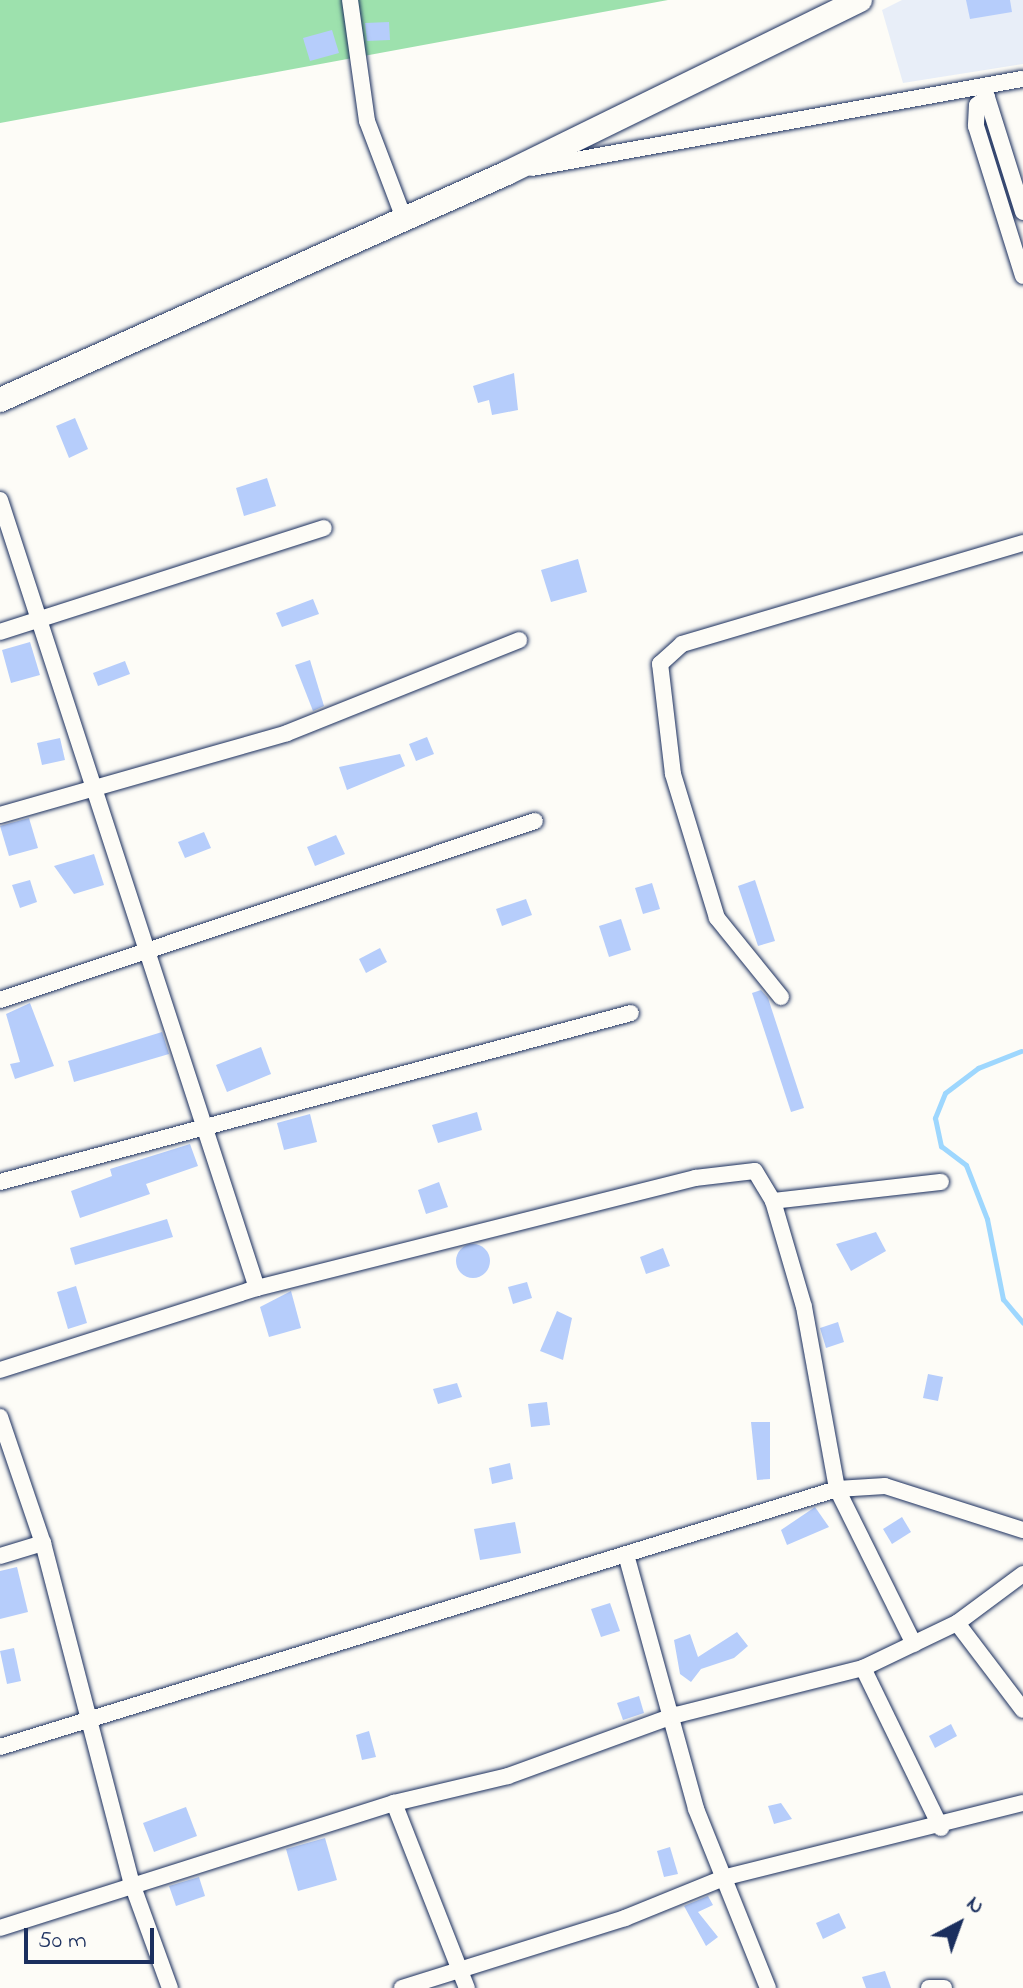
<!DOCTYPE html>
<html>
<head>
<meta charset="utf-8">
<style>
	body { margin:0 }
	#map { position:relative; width:1023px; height:1988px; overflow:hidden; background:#fdfcf7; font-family:"Indie Flower",sans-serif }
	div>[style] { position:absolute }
	.built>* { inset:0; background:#e8eef8 }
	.green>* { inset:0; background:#9de1ad }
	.stream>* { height:5px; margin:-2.5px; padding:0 2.5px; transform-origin:2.5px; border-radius:2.5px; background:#9ed7fe }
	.building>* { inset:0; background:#b6cdfb }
	.round { border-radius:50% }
	.roads { filter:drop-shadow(0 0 2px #1b2f5e) drop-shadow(0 0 2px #1b2f5e) }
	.street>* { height:16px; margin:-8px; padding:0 8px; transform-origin:8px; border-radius:8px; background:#fdfcf7 }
	.secondary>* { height:24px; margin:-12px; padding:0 12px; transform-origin:12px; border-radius:12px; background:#fdfcf7 }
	span { translate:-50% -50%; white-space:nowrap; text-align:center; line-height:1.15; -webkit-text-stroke:6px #fdfcf7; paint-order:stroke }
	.north { position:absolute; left:919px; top:1884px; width:80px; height:80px; -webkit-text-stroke:6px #fdfcf7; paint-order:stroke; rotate:41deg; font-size:22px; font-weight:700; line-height:32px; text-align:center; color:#1b2f5e }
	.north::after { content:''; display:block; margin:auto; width:28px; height:36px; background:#1b2f5e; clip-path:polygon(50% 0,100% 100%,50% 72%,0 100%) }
	.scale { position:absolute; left:24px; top:1928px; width:130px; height:36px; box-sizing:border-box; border:4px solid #1b2f5e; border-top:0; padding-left:10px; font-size:24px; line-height:28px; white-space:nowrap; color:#1b2f5e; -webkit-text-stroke:6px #fdfcf7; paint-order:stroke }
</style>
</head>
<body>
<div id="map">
	<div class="built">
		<div style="clip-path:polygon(902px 0,1023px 0,1023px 64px,903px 83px,882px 10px)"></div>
	</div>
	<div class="green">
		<div style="clip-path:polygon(0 0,668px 0,0 123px)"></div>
	</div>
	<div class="stream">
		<div style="left:1021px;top:1051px;width:46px;rotate:158.4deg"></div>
		<div style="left:978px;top:1068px;width:41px;rotate:142.9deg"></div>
		<div style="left:945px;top:1093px;width:27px;rotate:112deg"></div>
		<div style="left:935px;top:1118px;width:29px;rotate:78deg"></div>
		<div style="left:941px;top:1146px;width:31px;rotate:37deg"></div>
		<div style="left:966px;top:1165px;width:58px;rotate:68.7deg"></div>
		<div style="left:987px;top:1219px;width:82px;rotate:78.7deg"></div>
		<div style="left:1003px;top:1299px;width:31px;rotate:50deg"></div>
	</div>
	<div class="building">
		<div style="clip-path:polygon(966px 0,1010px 0,1012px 12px,970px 19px)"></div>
		<div style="clip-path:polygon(389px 22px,390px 40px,367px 41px,365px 23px)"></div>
		<div style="clip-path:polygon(332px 30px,339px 53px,310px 61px,303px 38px)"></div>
		<div style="clip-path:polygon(514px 373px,518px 410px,492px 415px,489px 400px,478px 403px,473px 386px)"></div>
		<div style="clip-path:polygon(75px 418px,88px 449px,69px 458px,56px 426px)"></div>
		<div style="clip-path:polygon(267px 478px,276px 506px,244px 516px,236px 488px)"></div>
		<div style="clip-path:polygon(578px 559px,587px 592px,551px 602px,541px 570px)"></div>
		<div style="clip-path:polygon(313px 599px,319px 614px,282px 627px,276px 613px)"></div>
		<div style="clip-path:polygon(30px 642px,40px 675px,11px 683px,2px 650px)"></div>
		<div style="clip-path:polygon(310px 660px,324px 706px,313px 711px,295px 665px)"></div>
		<div style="clip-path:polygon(125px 661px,130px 674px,98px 686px,93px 673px)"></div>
		<div style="clip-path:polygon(427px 737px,434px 754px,416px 761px,409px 744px)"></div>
		<div style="clip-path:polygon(60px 738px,65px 760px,42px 765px,37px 743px)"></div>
		<div style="clip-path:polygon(400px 754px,405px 766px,347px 790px,339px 767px)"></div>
		<div style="clip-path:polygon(29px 818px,38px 848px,9px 856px,0 826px)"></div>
		<div style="clip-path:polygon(204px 832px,211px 848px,185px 858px,178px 842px)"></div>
		<div style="clip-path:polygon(336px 835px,345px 854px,315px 866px,307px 847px)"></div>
		<div style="clip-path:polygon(94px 854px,104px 885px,74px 894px,54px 866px)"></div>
		<div style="clip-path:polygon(30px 880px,37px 902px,20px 908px,12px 885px)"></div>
		<div style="clip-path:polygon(755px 880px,775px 941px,758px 946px,738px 886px)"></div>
		<div style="clip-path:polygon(652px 883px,660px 909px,643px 914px,635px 888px)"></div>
		<div style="clip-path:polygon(526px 899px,532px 915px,502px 926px,496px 909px)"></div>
		<div style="clip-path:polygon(621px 919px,631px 950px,609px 957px,599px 926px)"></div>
		<div style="clip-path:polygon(380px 948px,387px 962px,366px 973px,359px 959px)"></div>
		<div style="clip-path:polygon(761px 990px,768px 998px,804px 1108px,791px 1112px,752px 993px)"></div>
		<div style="clip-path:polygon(30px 1003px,54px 1066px,15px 1079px,10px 1064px,20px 1062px,6px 1014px)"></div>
		<div style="clip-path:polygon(162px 1032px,169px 1054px,74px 1082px,68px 1061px)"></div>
		<div style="clip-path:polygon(261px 1047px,271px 1074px,227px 1092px,216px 1065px)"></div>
		<div style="clip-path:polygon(477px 1112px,482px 1130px,438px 1143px,432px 1125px)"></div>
		<div style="clip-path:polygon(310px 1114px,317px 1142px,284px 1150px,277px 1123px)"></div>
		<div style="clip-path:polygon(190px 1144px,198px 1166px,146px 1184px,150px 1194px,80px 1218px,71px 1191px,112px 1176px,110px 1169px)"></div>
		<div style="clip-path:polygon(439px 1182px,448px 1207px,426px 1214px,418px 1190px)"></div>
		<div style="clip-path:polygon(167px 1219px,173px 1237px,75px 1265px,70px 1248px)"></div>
		<div style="clip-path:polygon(876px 1232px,886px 1251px,851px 1271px,836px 1244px)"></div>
		<div class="round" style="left:456px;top:1244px;width:34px;height:34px"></div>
		<div style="clip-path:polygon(663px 1248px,670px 1266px,646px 1274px,640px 1257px)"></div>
		<div style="clip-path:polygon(527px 1282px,532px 1298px,513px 1304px,508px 1287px)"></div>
		<div style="clip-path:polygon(76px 1286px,87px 1323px,68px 1329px,57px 1292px)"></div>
		<div style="clip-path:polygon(291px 1291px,301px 1328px,269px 1337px,260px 1307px)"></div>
		<div style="clip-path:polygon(557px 1311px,572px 1318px,563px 1360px,540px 1351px)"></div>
		<div style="clip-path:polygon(838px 1322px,844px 1342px,826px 1348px,820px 1328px)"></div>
		<div style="clip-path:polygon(928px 1374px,943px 1377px,938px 1401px,923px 1398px)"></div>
		<div style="clip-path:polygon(457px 1383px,462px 1397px,438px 1404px,433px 1389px)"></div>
		<div style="clip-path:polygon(547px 1402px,550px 1425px,531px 1427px,528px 1404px)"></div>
		<div style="clip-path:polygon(751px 1422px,770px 1422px,770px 1479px,757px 1480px)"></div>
		<div style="clip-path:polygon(510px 1463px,513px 1479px,492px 1484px,489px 1468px)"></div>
		<div style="clip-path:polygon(815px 1507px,829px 1527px,787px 1545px,781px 1530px)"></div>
		<div style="clip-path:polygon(902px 1517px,911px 1532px,892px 1544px,883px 1529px)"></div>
		<div style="clip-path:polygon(515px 1522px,521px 1553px,480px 1560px,474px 1529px)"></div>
		<div style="clip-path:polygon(17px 1567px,28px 1612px,0 1619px,0 1571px)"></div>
		<div style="clip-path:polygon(610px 1603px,620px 1631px,601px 1637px,591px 1609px)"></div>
		<div style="clip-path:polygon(737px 1632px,748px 1646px,734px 1658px,701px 1669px,691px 1682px,680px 1674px,674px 1640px,690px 1634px,698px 1657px)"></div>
		<div style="clip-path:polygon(14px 1648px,21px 1681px,7px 1684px,0 1651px)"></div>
		<div style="clip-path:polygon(639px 1696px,644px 1713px,623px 1720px,617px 1703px)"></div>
		<div style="clip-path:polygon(951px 1724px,957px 1736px,935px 1748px,929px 1736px)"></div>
		<div style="clip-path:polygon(369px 1731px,376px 1757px,362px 1760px,356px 1735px)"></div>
		<div style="clip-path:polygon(781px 1803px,792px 1819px,774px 1824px,768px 1806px)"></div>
		<div style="clip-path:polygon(186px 1807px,197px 1836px,154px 1852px,143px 1823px)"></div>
		<div style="clip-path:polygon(325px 1838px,337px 1880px,298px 1891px,286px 1849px)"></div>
		<div style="clip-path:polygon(670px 1847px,678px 1874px,664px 1877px,657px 1851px)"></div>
		<div style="clip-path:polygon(199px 1877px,205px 1896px,176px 1906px,169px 1886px)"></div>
		<div style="clip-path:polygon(708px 1896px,713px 1905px,698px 1912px,718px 1937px,706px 1946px,684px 1906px)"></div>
		<div style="clip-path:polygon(839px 1913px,846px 1928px,823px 1939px,816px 1923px)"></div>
		<div style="clip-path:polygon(885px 1971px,891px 1988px,866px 1988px,862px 1977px)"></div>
	</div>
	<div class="roads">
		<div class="street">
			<div style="left:350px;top:0;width:122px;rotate:82deg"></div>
			<div style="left:367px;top:121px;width:102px;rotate:69.2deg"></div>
			<div style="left:984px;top:88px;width:130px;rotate:72.5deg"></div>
			<div style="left:987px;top:97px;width:13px;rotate:141deg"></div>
			<div style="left:977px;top:105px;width:21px;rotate:93deg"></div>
			<div style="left:976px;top:126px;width:157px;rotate:72.6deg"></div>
			<div style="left:532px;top:168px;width:499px;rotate:-10.3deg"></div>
			<div style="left:0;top:500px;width:829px;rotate:71.94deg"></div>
			<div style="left:0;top:632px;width:340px;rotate:-17.8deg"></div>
			<div style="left:0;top:815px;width:298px;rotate:-15.9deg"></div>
			<div style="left:287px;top:733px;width:250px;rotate:-21.8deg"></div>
			<div style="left:781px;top:997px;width:102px;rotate:-129deg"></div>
			<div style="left:717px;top:918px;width:151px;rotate:-107deg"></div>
			<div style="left:673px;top:774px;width:111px;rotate:-96.7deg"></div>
			<div style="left:660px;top:664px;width:30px;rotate:-42deg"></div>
			<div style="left:682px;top:644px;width:356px;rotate:-16.5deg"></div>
			<div style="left:0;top:1000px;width:564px;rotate:-18.5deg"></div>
			<div style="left:0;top:1182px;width:653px;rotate:-14.99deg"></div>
			<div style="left:773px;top:1201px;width:169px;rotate:-6.5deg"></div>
			<div style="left:0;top:1370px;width:270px;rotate:-17.7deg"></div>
			<div style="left:257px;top:1288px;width:452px;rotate:-14.1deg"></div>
			<div style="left:695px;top:1178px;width:60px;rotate:-6.7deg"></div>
			<div style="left:755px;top:1171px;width:35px;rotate:59deg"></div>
			<div style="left:773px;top:1201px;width:110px;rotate:73.7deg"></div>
			<div style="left:804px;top:1307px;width:185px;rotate:79.7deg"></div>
			<div style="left:837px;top:1489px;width:173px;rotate:63.6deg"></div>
			<div style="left:0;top:1417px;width:133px;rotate:71.2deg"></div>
			<div style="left:43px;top:1543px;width:349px;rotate:75.4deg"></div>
			<div style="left:131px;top:1881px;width:114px;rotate:70deg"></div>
			<div style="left:0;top:1556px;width:45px;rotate:-16.8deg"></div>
			<div style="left:627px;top:1558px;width:260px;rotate:74.6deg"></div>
			<div style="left:696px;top:1809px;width:193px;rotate:68.1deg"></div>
			<div style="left:957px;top:1623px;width:109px;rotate:52.8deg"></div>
			<div style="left:863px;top:1668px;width:178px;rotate:64deg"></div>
			<div style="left:0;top:1747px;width:876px;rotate:-17.13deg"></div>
			<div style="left:837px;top:1489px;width:48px;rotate:-3.6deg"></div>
			<div style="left:885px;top:1486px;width:145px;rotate:17.7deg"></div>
			<div style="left:394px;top:1803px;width:199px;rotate:68.5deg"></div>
			<div style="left:0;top:1928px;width:413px;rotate:-17.6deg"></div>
			<div style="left:394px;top:1803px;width:117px;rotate:-13.3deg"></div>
			<div style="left:508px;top:1776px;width:179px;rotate:-20deg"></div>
			<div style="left:676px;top:1715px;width:193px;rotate:-14.1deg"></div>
			<div style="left:863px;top:1668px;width:104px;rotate:-25.6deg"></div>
			<div style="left:957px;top:1623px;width:82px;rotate:-36.6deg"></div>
			<div style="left:402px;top:1988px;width:234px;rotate:-17.4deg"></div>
			<div style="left:625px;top:1918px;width:109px;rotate:-22.1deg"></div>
			<div style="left:726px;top:1877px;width:306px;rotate:-14deg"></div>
			<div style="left:929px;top:1988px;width:15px"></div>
		</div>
		<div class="secondary">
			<div style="left:0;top:400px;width:555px;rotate:-24.12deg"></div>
			<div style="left:507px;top:173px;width:393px;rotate:-26.1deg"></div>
		</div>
	</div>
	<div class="north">N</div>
	<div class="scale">50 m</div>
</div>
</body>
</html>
